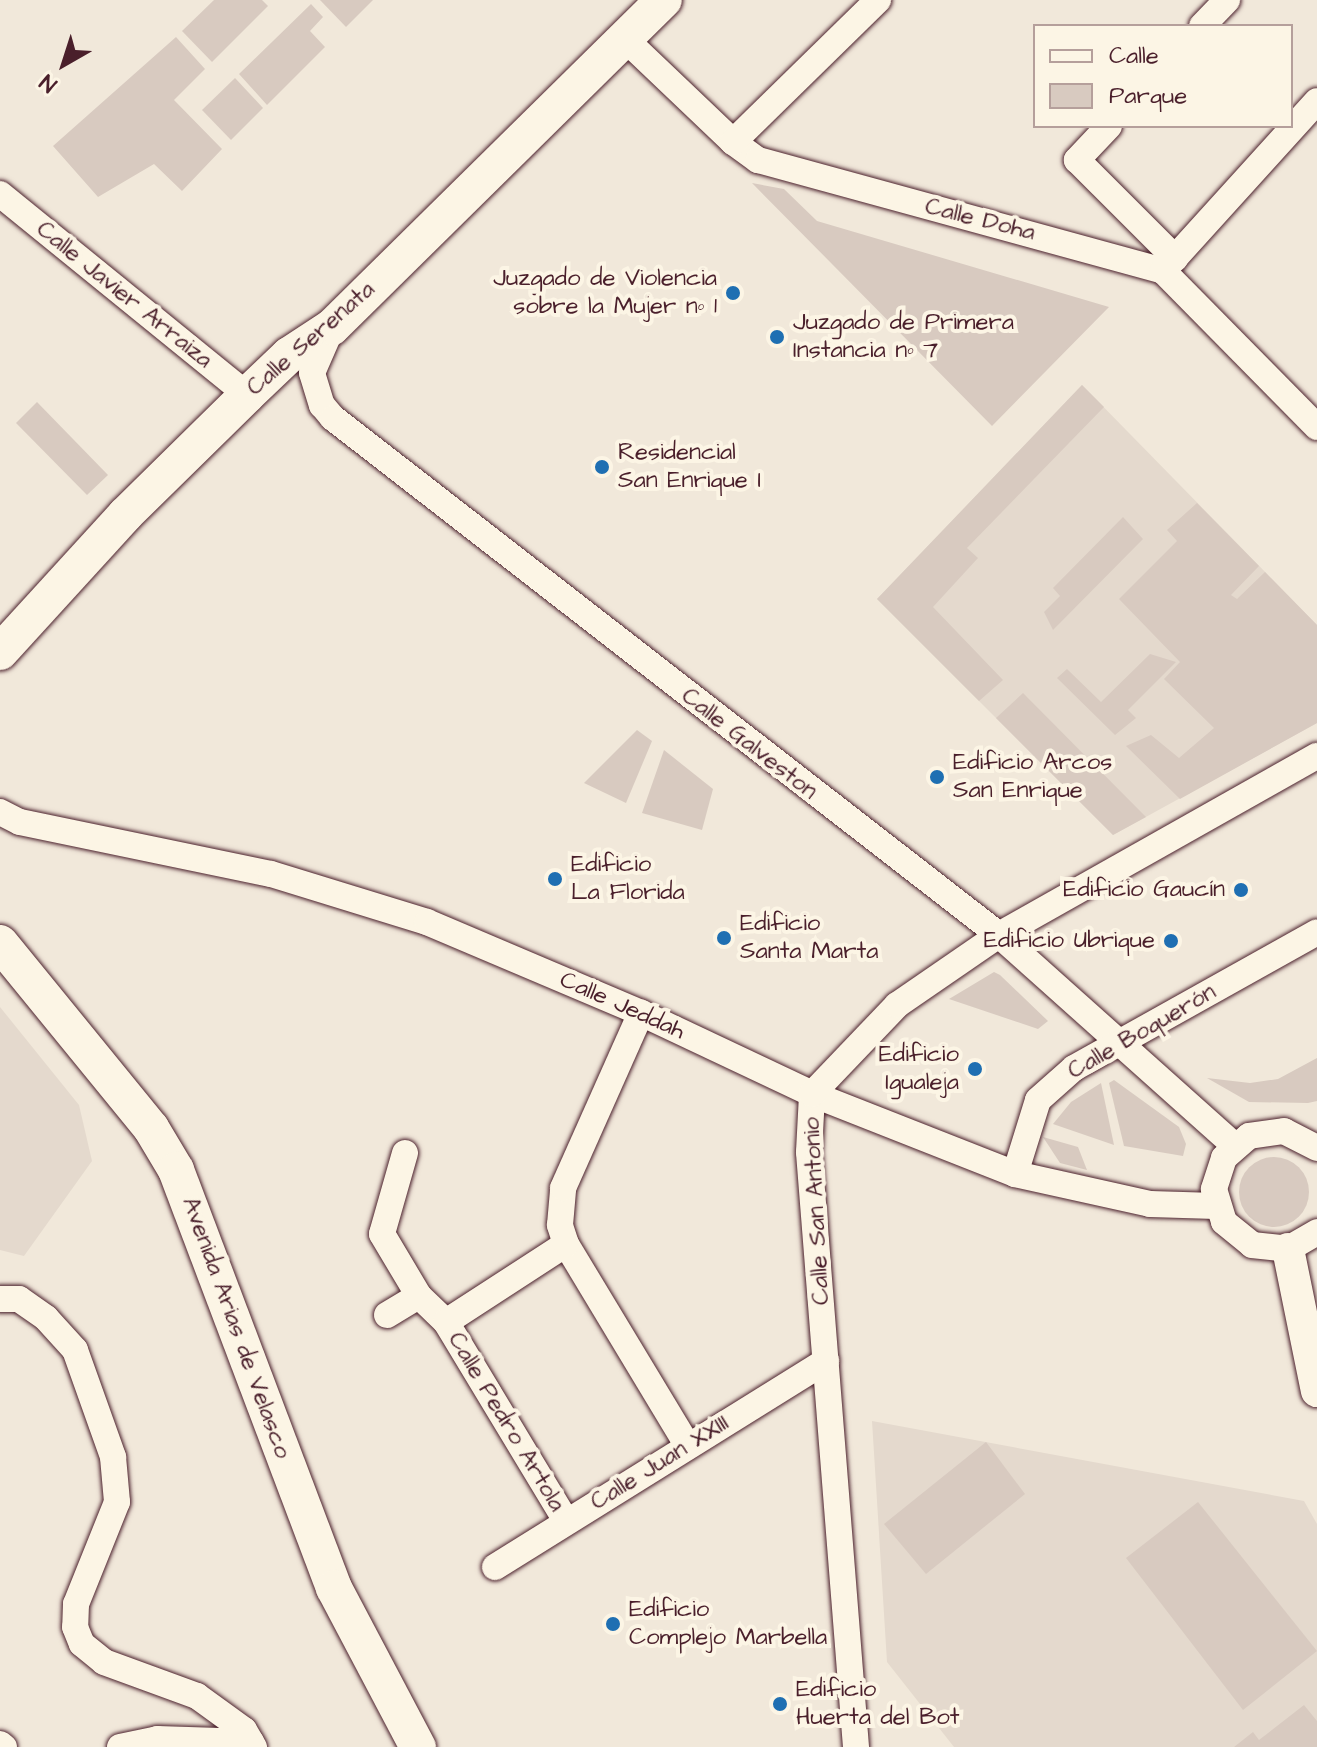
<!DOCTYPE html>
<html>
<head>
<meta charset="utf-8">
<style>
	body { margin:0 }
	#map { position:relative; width:1317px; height:1747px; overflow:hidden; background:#f1e8da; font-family:"Architects Daughter",sans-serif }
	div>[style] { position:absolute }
	.built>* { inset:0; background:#e4d9cd }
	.green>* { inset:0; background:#d8cac0 }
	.round { border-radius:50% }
	.roads { filter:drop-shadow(0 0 2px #4a1f2b) drop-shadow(0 0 2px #4a1f2b) }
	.minor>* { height:26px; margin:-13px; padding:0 13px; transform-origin:13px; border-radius:13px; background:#fcf5e5 }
	.tertiary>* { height:32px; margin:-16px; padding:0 16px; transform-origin:16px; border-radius:16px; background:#fcf5e5 }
	.secondary>* { height:36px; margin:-18px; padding:0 18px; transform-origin:18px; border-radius:18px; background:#fcf5e5 }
	.dots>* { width:22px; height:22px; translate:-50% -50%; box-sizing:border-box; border:4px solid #fcf5e5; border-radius:50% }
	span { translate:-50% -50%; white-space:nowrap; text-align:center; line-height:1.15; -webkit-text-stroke:8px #fcf5e5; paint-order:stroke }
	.street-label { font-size:24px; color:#4a1f2b }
	.poi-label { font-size:24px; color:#4a1f2b }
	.right { translate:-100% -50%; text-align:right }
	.left { translate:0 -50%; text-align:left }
	.legend { position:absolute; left:1033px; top:24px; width:260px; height:104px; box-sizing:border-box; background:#fcf5e5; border:2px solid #b59f9b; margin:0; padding:10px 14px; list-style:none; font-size:24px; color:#4a1f2b }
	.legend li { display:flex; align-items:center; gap:16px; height:40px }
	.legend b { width:40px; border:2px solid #b59f9b }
	.north { position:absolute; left:24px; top:24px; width:80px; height:80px; -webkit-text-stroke:6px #fcf5e5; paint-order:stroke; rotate:219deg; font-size:22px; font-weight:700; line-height:32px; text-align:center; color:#4a1f2b }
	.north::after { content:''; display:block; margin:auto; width:28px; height:36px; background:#4a1f2b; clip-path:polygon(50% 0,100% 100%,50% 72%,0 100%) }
</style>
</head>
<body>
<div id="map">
	<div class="built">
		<div style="clip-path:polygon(1082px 385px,1317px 625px,1317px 723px,1113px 835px,877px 599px)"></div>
		<div style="clip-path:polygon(0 1007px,79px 1105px,92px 1161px,24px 1256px,0 1250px)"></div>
		<div style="clip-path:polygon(872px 1421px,1304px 1501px,1317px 1524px,1317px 1747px,954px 1747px,887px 1662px)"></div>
	</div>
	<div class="green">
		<div style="clip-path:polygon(214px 0,262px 0,268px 6px,212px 62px,182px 31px)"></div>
		<div style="clip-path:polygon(320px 0,373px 0,346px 27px)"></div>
		<div style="clip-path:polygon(311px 4px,323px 17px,310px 31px,325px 47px,267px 105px,239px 74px)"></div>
		<div style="clip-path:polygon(176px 37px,205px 69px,174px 100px,222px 149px,182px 191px,154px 164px,98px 197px,53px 146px)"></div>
		<div style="clip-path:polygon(235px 78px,263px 108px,231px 140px,202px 110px)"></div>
		<div style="clip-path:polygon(752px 183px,784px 189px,817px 221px,1109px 307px,992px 426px)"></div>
		<div style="clip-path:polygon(1082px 385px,1104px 407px,967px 548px,978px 558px,933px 607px,1003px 680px,979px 701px,877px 599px)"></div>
		<div style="clip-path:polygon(37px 402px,108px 475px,87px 495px,16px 423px)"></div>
		<div style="clip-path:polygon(1197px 503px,1259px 566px,1231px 595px,1237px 599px,1265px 572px,1317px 625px,1317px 723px,1180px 799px,1126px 746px,1151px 735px,1179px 758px,1214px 728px,1164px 679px,1180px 662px,1119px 599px,1177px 541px,1167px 530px)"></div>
		<div style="clip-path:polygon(1123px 517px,1143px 539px,1053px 630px,1044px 612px,1060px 596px,1053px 588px)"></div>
		<div style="clip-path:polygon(1150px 654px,1176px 662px,1128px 710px,1136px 718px,1115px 735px,1057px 678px,1067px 669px,1101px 702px)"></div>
		<div style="clip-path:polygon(1023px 693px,1146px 817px,1113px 835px,996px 718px)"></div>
		<div style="clip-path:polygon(637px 730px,652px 741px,626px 803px,584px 783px)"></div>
		<div style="clip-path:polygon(664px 750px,713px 789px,702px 830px,642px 813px)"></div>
		<div style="clip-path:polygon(994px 972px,1000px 975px,1048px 1021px,1038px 1029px,949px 999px)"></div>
		<div style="clip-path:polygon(1317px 1058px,1317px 1101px,1308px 1103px,1249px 1102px,1207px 1078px,1250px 1083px,1278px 1079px)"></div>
		<div style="clip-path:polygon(1114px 1080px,1179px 1127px,1186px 1144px,1183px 1156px,1124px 1146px,1109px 1083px)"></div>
		<div style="clip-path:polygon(1101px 1083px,1114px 1145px,1053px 1124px,1071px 1102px)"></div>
		<div style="clip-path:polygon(1043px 1137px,1078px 1147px,1087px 1170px,1060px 1163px)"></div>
		<div class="round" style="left:1239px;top:1157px;width:70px;height:70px"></div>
		<div style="clip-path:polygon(986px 1442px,1025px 1494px,926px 1574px,884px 1524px)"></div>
		<div style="clip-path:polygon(1198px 1502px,1317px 1651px,1243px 1710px,1126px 1558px)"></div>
		<div style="clip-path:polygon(1304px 1705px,1317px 1721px,1317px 1747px,1234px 1747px,1253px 1732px,1259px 1740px)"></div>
	</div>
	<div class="roads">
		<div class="minor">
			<div style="left:1202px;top:26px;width:36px;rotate:-46deg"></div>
			<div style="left:625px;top:39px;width:149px;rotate:43.6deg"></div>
			<div style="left:733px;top:142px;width:31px;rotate:36deg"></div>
			<div style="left:758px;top:160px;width:420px;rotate:15.3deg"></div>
			<div style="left:1163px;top:271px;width:219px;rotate:45.4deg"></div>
			<div style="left:1109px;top:126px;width:47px;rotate:133.3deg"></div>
			<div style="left:1077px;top:160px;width:139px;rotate:45deg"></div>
			<div style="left:733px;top:142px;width:203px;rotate:-44.4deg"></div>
			<div style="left:0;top:194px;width:318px;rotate:39.1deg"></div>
			<div style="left:1163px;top:271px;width:229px;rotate:-47.8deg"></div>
			<div style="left:332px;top:327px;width:50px;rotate:113.5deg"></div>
			<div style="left:312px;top:373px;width:34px;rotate:73deg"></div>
			<div style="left:322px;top:405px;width:17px;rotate:50deg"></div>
			<div style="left:333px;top:418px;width:843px;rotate:37.82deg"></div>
			<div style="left:999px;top:935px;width:315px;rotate:41.8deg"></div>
			<div style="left:0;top:812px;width:22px;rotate:27deg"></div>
			<div style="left:20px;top:822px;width:256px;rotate:11.7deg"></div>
			<div style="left:271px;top:874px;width:163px;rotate:17.1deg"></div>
			<div style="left:427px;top:922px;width:233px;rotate:23deg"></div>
			<div style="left:641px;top:1013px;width:189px;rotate:25.3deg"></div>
			<div style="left:812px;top:1094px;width:218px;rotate:21.5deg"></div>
			<div style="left:1015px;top:1174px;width:138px;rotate:12.5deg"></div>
			<div style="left:1150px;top:1204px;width:66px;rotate:1.7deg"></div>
			<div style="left:1317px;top:1148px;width:37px;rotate:-153deg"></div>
			<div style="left:1284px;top:1131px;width:35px;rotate:172deg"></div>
			<div style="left:1249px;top:1136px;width:33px;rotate:139deg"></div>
			<div style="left:1224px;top:1158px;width:33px;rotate:108deg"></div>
			<div style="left:1214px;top:1189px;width:34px;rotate:73deg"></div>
			<div style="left:1224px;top:1222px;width:36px;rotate:39deg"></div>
			<div style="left:1252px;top:1245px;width:36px;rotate:6deg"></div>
			<div style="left:1288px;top:1249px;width:34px;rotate:-30deg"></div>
			<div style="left:405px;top:1153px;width:84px;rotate:105.9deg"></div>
			<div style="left:382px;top:1234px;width:72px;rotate:59.2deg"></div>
			<div style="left:1015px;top:1174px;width:77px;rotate:-72.7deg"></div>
			<div style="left:1038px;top:1100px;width:48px;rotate:-41.6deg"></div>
			<div style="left:1074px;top:1068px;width:278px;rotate:-29.2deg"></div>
			<div style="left:566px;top:1244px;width:236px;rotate:58.9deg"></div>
			<div style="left:0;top:1299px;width:19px"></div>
			<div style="left:19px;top:1299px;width:33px;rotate:35deg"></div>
			<div style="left:46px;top:1318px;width:43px;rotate:47.8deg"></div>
			<div style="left:75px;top:1350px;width:114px;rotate:70.4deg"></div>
			<div style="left:113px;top:1457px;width:45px;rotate:84.9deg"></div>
			<div style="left:117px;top:1502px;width:110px;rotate:111.9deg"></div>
			<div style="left:76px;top:1604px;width:23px;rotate:92deg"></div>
			<div style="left:75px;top:1627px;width:18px;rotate:68deg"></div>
			<div style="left:82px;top:1644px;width:28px;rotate:39deg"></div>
			<div style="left:104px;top:1662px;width:99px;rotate:20.1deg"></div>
			<div style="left:197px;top:1696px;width:58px;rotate:35.9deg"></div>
			<div style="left:244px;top:1730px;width:20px;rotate:60deg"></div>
			<div style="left:387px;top:1315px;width:37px;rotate:-31deg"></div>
			<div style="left:419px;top:1296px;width:37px;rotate:44deg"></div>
			<div style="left:446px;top:1322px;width:232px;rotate:58.9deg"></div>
			<div style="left:446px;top:1322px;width:143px;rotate:-33deg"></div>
			<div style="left:566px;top:1244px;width:20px;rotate:-108deg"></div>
			<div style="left:560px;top:1225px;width:37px;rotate:-85deg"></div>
			<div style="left:563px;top:1188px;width:192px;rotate:-66deg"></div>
			<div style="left:495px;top:1567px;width:390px;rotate:-31.9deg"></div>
			<div style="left:0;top:1744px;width:5px;rotate:37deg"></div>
			<div style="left:120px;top:1747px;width:38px;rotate:-12deg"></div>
			<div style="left:157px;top:1739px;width:94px;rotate:1.8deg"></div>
			<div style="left:856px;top:1747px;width:597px;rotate:-94.52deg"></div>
			<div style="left:809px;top:1152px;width:58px;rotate:-87deg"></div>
			<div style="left:812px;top:1094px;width:123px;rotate:-46.3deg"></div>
			<div style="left:897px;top:1005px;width:124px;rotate:-34.5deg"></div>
			<div style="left:999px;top:935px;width:365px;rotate:-29.4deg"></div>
		</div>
		<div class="tertiary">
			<div style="left:1288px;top:1249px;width:145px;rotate:78.5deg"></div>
		</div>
		<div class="secondary">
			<div style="left:0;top:652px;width:185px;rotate:-47.6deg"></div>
			<div style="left:125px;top:515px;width:171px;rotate:-44.5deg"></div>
			<div style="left:247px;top:395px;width:58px;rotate:-43.6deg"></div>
			<div style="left:289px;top:355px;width:51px;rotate:-33.1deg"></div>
			<div style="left:332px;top:327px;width:466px;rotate:-44.6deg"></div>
			<div style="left:0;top:943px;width:239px;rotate:50.8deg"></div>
			<div style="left:151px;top:1128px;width:49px;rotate:59.2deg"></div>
			<div style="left:176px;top:1170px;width:447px;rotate:69.3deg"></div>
			<div style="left:334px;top:1588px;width:180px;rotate:62.2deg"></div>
		</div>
	</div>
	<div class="dots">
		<div style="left:733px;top:293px;background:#1f6fb2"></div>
		<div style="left:777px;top:337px;background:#1f6fb2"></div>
		<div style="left:602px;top:467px;background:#1f6fb2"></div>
		<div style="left:937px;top:777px;background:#1f6fb2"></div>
		<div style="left:555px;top:879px;background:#1f6fb2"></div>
		<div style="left:1241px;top:890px;background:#1f6fb2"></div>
		<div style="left:724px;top:938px;background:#1f6fb2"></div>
		<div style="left:1171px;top:941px;background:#1f6fb2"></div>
		<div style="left:975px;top:1069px;background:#1f6fb2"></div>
		<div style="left:613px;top:1624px;background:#1f6fb2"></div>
		<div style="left:780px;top:1704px;background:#1f6fb2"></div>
	</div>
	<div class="street-label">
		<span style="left:980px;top:220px;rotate:14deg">Calle Doha</span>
		<span style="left:124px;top:295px;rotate:39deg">Calle Javier Arraiza</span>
		<span style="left:311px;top:339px;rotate:-41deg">Calle Serenata</span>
		<span style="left:749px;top:744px;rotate:38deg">Calle Galveston</span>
		<span style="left:622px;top:1006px;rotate:24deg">Calle Jeddah</span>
		<span style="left:1142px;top:1032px;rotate:-30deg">Calle Boquerón</span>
		<span style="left:817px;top:1211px;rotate:-93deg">Calle San Antonio</span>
		<span style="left:236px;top:1328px;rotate:70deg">Avenida Arias de Velasco</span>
		<span style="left:506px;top:1422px;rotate:59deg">Calle Pedro Artola</span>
		<span style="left:660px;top:1463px;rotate:-32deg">Calle Juan XXIII</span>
	</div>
	<div class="poi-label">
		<span class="right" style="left:717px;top:293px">Juzgado de Violencia<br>sobre la Mujer nº 1</span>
		<span class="left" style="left:793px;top:337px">Juzgado de Primera<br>Instancia nº 7</span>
		<span class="left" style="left:618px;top:467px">Residencial<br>San Enrique I</span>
		<span class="left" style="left:953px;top:777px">Edificio Arcos<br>San Enrique</span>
		<span class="left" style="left:571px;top:879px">Edificio<br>La Florida</span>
		<span class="right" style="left:1225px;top:890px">Edificio Gaucín</span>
		<span class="left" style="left:740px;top:938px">Edificio<br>Santa Marta</span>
		<span class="right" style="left:1155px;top:941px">Edificio Ubrique</span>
		<span class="right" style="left:959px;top:1069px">Edificio<br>Igualeja</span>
		<span class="left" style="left:629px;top:1624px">Edificio<br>Complejo Marbella</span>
		<span class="left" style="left:796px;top:1704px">Edificio<br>Huerta del Bot</span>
	</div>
	<ul class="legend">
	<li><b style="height:10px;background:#fcf5e5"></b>Calle</li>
	<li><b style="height:22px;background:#d8cac0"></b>Parque</li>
	</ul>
	<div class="north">N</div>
</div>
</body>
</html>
